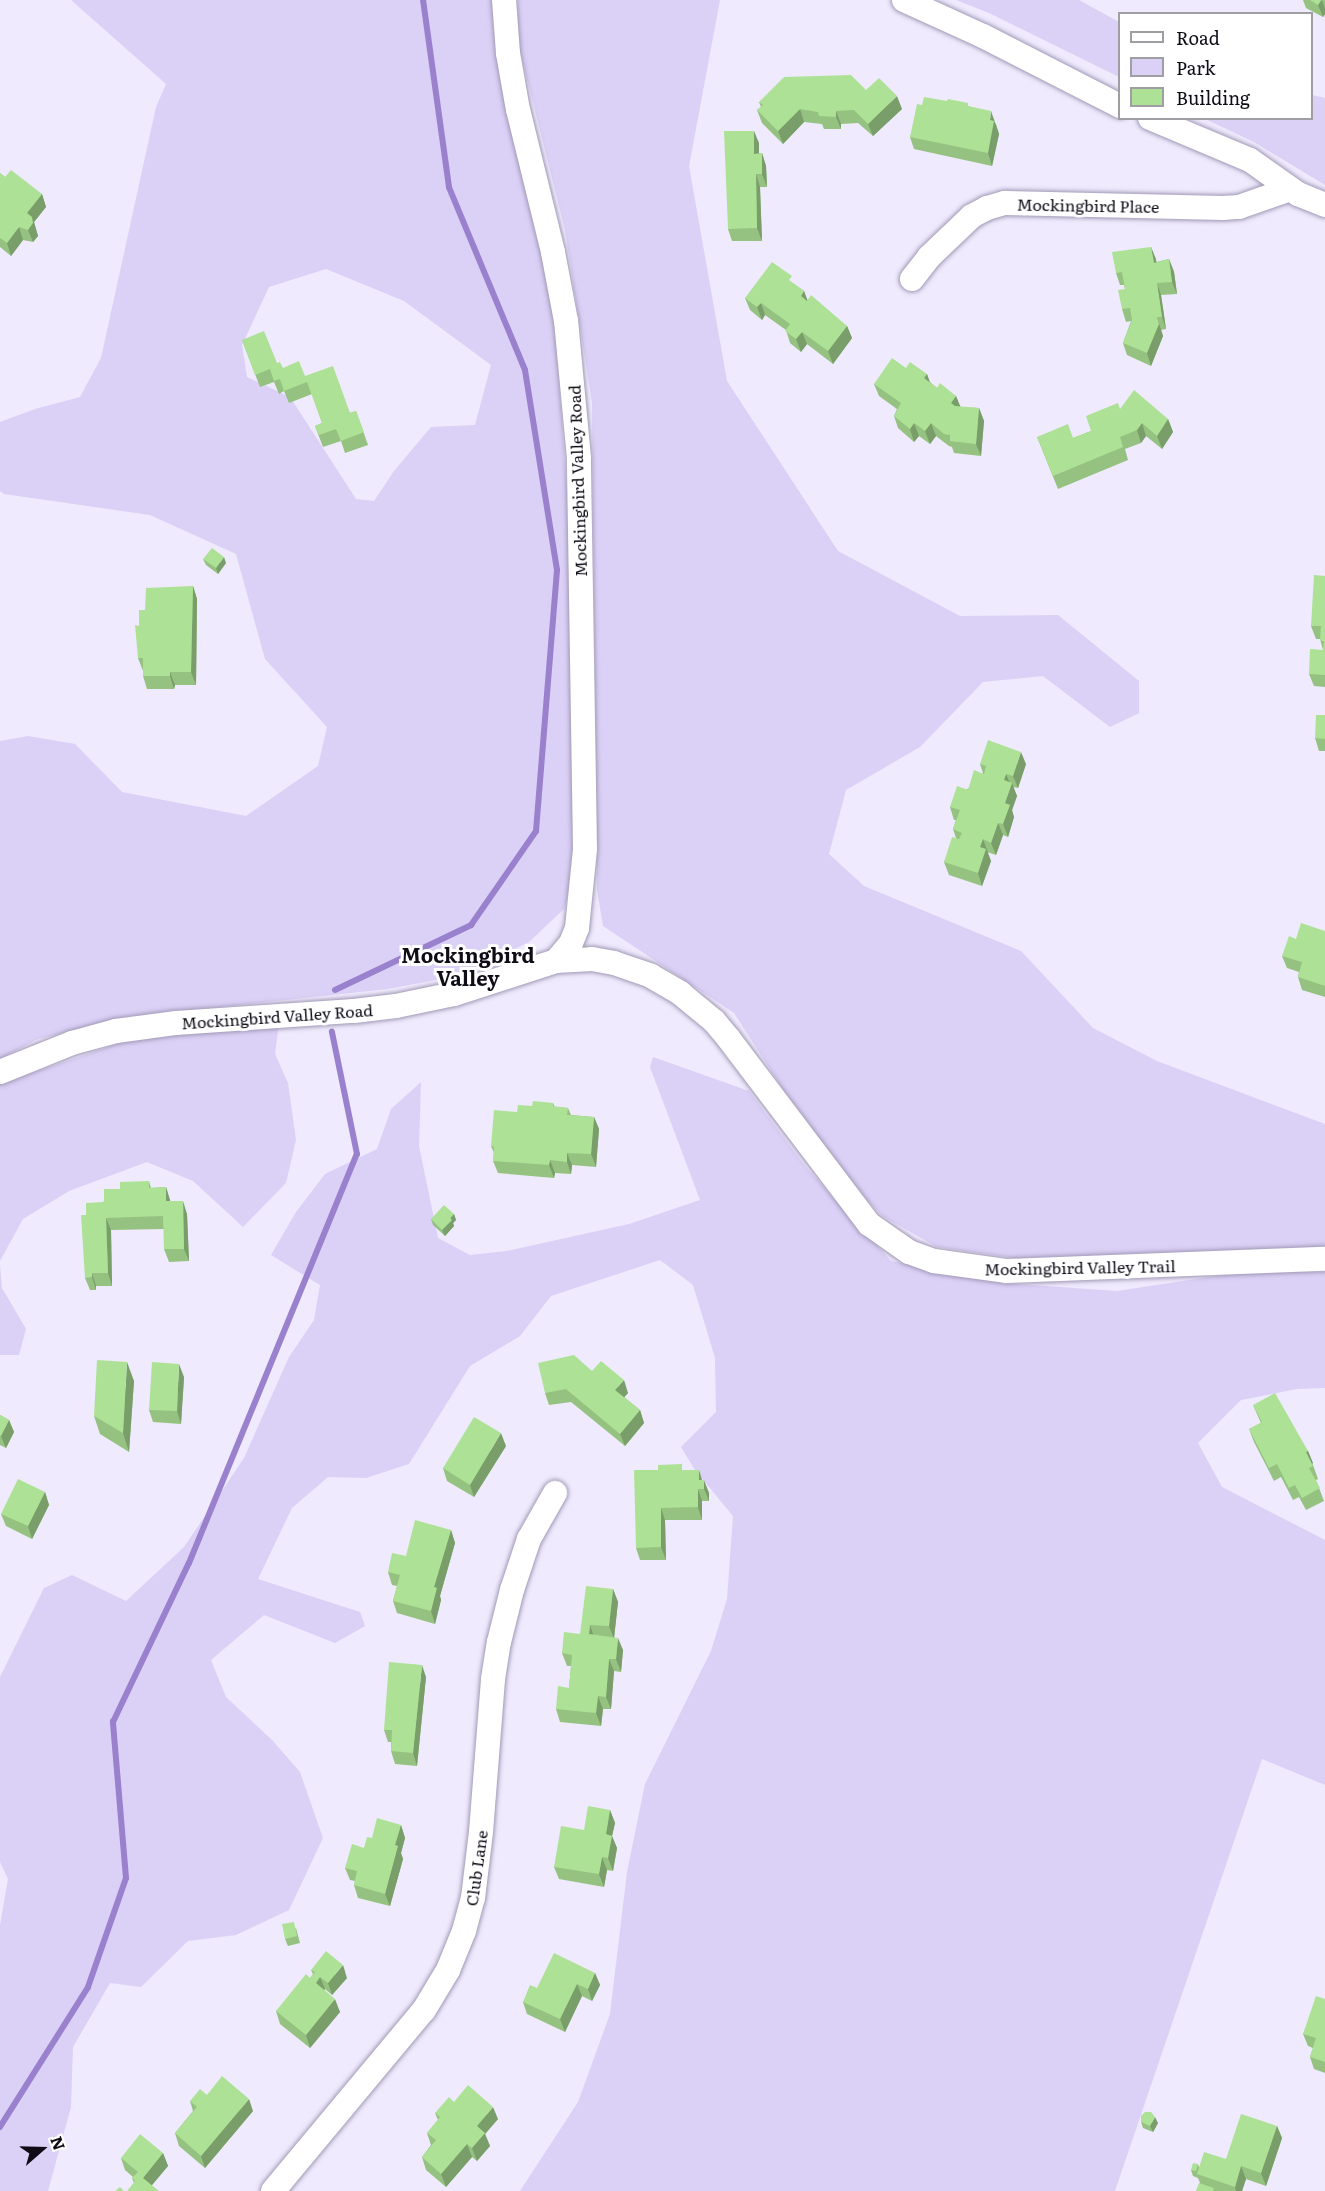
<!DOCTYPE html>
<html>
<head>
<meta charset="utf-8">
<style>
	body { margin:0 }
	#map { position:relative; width:1325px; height:2191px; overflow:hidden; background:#efeafd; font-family:Literata,serif }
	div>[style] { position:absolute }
	.green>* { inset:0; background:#dbd0f6 }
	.stream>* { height:6px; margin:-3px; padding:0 3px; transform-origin:3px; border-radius:3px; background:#9a81ce }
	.roads { filter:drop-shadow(0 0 2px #a199b6) drop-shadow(0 0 2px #a199b6) }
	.minor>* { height:24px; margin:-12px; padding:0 12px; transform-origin:12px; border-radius:12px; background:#fff }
	.wall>* { inset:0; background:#95c281 }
	.shaded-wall>* { inset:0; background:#799e69 }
	.building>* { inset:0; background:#ade296 }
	span { translate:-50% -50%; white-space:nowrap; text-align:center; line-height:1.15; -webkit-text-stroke:6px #fff; paint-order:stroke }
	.street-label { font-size:16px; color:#0f0c16 }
	.quarter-label { font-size:20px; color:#0f0c16; font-weight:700 }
	.legend { position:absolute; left:1118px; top:12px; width:195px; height:108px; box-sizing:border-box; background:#fff; border:2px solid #9f9ea2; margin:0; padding:8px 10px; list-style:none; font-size:18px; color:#0f0c16 }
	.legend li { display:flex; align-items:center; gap:12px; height:30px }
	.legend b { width:30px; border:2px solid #9f9ea2 }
	.north { position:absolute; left:12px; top:2119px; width:60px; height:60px; -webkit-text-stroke:4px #fff; paint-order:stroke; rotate:70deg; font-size:16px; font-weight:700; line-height:24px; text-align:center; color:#0f0c16 }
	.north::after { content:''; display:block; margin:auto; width:21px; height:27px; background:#0f0c16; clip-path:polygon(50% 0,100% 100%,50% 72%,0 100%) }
</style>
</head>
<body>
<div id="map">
	<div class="green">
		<div style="clip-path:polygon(evenodd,71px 0,495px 0,495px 48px,531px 191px,554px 310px,568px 509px,575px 869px,564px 909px,529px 942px,457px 976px,387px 989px,129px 1017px,38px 1039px,0 1059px,0 741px,28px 736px,75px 744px,122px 792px,246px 816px,318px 766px,327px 727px,265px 659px,236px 554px,150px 515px,4px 494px,0 491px,0 422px,35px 409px,80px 397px,101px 358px,156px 107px,166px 84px,71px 0,326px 269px,404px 301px,491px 365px,475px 425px,431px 427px,394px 471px,374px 501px,356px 499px,290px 397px,247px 377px,242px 345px,269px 287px,326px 269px)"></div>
		<div style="clip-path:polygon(518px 0,720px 0,689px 166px,727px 381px,838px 551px,960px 616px,1058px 615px,1139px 681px,1139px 713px,1110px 727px,1043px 676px,983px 682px,920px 747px,846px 790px,829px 854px,864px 886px,1021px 951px,1093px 1028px,1157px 1061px,1325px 1124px,1325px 1251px,1028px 1260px,937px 1247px,884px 1217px,833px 1167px,734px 1013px,603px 926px,597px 890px,592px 403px,565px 230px,517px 39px)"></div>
		<div style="clip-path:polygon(956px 0,1079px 0,1119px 22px,1119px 77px,989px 13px)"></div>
		<div style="clip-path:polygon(1312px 95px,1325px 98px,1325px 185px,1254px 142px,1205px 119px,1312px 118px)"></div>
		<div style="clip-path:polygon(279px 1022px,275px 1054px,288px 1083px,296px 1140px,286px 1183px,243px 1227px,193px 1181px,147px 1162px,69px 1191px,23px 1219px,0 1261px,0 1084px,143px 1035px)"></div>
		<div style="clip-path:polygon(653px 1057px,749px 1091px,805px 1166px,891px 1261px,1001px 1283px,1117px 1291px,1242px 1272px,1325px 1272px,1325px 1388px,1297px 1389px,1241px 1400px,1198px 1443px,1222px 1487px,1325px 1540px,1325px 1785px,1262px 1759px,1115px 2191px,520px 2191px,578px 2102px,610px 2014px,627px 1872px,645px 1784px,711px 1651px,727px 1599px,733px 1516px,695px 1470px,681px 1447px,716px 1412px,715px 1358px,693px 1285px,660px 1260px,551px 1296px,520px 1336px,470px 1366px,409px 1464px,366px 1478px,328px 1477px,292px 1508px,258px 1579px,360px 1612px,365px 1626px,335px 1643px,264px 1615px,211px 1660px,226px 1697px,272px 1740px,300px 1772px,323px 1838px,289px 1910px,236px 1935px,188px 1941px,141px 1987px,110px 1983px,73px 2047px,71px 2107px,48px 2191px,0 2191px,0 1925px,8px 1879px,0 1862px,0 1677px,44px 1588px,72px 1575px,126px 1601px,184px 1547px,244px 1458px,289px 1357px,314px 1320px,320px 1285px,271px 1255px,296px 1212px,325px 1174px,377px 1149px,391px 1109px,421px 1082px,419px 1146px,438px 1238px,470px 1255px,507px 1251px,629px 1224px,700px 1200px,650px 1067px)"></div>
		<div style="clip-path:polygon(0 1265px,2px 1288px,26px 1329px,19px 1355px,0 1355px)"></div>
	</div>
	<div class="stream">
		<div style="left:335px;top:990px;width:151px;rotate:-25.5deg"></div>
		<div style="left:471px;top:925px;width:114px;rotate:-55.3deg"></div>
		<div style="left:536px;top:831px;width:262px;rotate:-85.4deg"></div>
		<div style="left:557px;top:570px;width:203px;rotate:-99.1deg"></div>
		<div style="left:525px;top:370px;width:198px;rotate:-112.6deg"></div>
		<div style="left:449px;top:187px;width:189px;rotate:-97.9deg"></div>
		<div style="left:0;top:2127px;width:165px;rotate:-57.8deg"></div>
		<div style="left:88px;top:1987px;width:115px;rotate:-70.8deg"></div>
		<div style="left:126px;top:1878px;width:157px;rotate:-94.8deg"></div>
		<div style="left:113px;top:1722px;width:176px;rotate:-64.5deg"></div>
		<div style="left:189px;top:1563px;width:442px;rotate:-67.7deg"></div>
		<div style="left:357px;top:1154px;width:125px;rotate:-101.6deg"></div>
	</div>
	<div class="roads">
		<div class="minor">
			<div style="left:904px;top:0;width:87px;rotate:24.5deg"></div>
			<div style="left:983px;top:36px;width:154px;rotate:27.1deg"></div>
			<div style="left:1150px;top:118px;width:108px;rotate:22.8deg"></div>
			<div style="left:1250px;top:160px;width:59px;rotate:35.3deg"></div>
			<div style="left:1298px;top:194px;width:29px;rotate:22deg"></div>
			<div style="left:912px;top:279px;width:28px;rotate:-52deg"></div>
			<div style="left:929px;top:257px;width:59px;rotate:-43.6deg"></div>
			<div style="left:972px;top:216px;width:17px;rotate:-28deg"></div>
			<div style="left:987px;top:208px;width:19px;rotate:-16deg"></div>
			<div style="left:1005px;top:203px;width:218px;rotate:1.3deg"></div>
			<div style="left:1223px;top:208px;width:16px;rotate:-4deg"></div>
			<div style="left:1239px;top:207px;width:54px;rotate:-19.4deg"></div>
			<div style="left:556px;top:961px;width:36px;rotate:-3deg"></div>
			<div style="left:592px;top:959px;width:22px;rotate:10deg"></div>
			<div style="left:614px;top:963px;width:39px;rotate:19deg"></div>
			<div style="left:651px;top:976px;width:34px;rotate:30deg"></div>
			<div style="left:680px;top:993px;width:44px;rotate:39.5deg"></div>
			<div style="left:714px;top:1021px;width:23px;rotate:50deg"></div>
			<div style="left:729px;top:1039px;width:232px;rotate:52.9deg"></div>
			<div style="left:869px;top:1224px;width:49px;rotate:35deg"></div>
			<div style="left:909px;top:1252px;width:27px;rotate:20deg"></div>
			<div style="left:934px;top:1261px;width:74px;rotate:7.8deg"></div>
			<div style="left:1007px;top:1271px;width:318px;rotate:-2.2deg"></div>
			<div style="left:0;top:1072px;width:78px;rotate:-21.9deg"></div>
			<div style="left:72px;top:1043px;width:46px;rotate:-15.3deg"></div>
			<div style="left:116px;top:1031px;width:61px;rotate:-7.6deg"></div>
			<div style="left:176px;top:1023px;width:178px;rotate:-3.9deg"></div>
			<div style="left:354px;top:1011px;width:42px;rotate:-6.8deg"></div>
			<div style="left:396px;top:1006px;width:59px;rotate:-11.7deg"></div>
			<div style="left:454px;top:994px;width:107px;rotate:-17.9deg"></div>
			<div style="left:556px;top:961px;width:23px;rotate:-50deg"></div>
			<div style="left:571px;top:943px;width:16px;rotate:-68deg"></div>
			<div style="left:577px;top:928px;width:79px;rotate:-84.2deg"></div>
			<div style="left:585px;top:849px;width:391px;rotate:-90.9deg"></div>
			<div style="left:579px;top:458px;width:138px;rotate:-95.4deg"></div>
			<div style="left:566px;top:321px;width:70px;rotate:-100.7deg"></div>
			<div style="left:553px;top:252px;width:146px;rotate:-103.8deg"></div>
			<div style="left:518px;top:110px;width:58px;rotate:-100deg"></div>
			<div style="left:508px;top:53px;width:53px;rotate:-94.3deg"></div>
			<div style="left:273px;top:2191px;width:236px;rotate:-50.2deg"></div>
			<div style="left:424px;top:2010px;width:47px;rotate:-59deg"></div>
			<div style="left:448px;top:1970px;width:42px;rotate:-67.7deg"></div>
			<div style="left:464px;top:1931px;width:34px;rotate:-75deg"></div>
			<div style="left:473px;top:1898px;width:66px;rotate:-83.1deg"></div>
			<div style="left:481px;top:1832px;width:153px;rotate:-85.5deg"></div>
			<div style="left:493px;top:1679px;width:37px;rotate:-81deg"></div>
			<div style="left:499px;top:1642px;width:54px;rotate:-76deg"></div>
			<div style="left:512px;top:1590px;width:54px;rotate:-71.6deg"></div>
			<div style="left:529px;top:1539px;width:53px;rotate:-60.5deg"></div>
		</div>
	</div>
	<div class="wall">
		<div style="clip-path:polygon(1303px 0,1325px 0,1325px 14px,1323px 17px,1306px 8px)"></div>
		<div style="clip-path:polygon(866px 90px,902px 109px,873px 136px,858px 123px,841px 124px,841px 129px,824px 129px,822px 124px,804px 122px,783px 144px,762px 123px,757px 110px,761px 107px,759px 102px)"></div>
		<div style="clip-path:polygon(922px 105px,969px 106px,996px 124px,999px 134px,992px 166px,914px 149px,910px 137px)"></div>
		<div style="clip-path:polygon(759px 143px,759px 153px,762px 153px,766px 166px,767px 187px,760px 187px,762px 241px,732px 241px,728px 229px)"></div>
		<div style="clip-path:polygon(0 173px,5px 177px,42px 194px,46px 207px,34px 222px,38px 236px,33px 242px,23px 240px,11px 256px,0 247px)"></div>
		<div style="clip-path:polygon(1151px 247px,1156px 262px,1169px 259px,1174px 272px,1177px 294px,1161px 295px,1166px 329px,1161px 330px,1163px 336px,1151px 366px,1127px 355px,1123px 343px,1131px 321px,1126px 322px,1122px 309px,1125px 289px,1124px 285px,1120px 285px,1116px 273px)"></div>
		<div style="clip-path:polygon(794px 284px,804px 291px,807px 300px,847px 326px,852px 338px,833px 364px,807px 344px,801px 352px,790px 343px,786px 330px,765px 315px,762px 320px,750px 310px,745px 298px)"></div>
		<div style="clip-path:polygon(242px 340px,283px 368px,305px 376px,350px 413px,356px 411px,368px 445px,345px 453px,341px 441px,323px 447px,315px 426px,322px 423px,312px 394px,289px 403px,284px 391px,279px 394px,274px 382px,260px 387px)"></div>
		<div style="clip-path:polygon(906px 368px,927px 374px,930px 382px,937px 388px,956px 396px,960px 407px,979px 408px,984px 421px,981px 456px,954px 453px,952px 447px,949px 446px,936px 436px,930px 444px,919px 436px,914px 442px,898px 428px,894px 416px,897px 409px,879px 396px,874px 384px)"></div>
		<div style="clip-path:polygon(1168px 419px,1173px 432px,1162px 449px,1146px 436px,1141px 443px,1125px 449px,1128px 460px,1058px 489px,1037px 437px,1073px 438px,1091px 431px)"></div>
		<div style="clip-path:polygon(203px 559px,226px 563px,218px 574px,206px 565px)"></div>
		<div style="clip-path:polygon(1325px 576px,1325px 687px,1314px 686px,1309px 674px,1323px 650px,1320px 639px,1316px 639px,1311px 626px)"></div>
		<div style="clip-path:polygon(193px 586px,197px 599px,196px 685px,175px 685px,174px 689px,147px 689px,143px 676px,143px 671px,138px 658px,145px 610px)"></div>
		<div style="clip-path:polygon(1325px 715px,1325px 751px,1319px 751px,1315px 738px)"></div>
		<div style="clip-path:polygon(980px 764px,1026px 764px,1018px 788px,1013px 787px,1017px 796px,1012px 810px,1014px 817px,1008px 837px,1003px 835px,996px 855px,987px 852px,991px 861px,982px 886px,949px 875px,944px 862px,956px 838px,953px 829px,956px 820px,954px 820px,950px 807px,983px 773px)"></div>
		<div style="clip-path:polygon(1325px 931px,1325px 997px,1302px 990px,1298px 977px,1299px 972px,1287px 968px,1282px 956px,1296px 939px)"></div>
		<div style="clip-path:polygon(553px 1103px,555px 1107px,568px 1108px,571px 1115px,594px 1117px,599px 1129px,596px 1167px,572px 1165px,571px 1174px,555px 1173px,554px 1178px,498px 1173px,493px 1161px,494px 1153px,491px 1146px,517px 1112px,532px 1106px)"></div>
		<div style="clip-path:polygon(149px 1181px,151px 1188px,166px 1187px,170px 1201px,187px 1214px,189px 1261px,169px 1262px,164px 1249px,164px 1229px,111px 1230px,112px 1286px,96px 1286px,96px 1290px,90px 1290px,85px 1278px,86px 1215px,120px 1189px)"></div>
		<div style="clip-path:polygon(454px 1214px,456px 1220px,453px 1223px,454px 1226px,445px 1236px,433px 1225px,431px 1219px)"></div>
		<div style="clip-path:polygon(592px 1371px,628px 1393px,624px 1397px,640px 1410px,644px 1423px,625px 1446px,571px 1402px,549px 1405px,545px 1393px)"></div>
		<div style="clip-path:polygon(184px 1377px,181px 1424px,153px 1422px,149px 1410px)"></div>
		<div style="clip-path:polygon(134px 1381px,129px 1452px,100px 1434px,94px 1416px)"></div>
		<div style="clip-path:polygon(1253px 1405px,1308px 1451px,1318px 1479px,1316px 1480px,1324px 1501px,1306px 1510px,1299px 1497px,1293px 1500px,1281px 1477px,1274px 1481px,1254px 1442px,1249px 1429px,1261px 1423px)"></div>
		<div style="clip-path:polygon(0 1415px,9px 1420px,14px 1432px,6px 1448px,0 1445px)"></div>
		<div style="clip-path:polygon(506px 1446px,474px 1497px,447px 1481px,443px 1468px)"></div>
		<div style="clip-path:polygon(684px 1470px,702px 1480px,709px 1493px,709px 1501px,702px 1501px,702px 1520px,665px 1520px,666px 1560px,640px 1560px,636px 1548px)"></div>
		<div style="clip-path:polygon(45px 1492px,49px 1505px,32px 1539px,6px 1526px,1px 1514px)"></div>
		<div style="clip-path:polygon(451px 1530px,455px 1543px,440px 1596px,441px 1600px,435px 1624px,397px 1613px,393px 1601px,397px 1586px,392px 1585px,388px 1572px,406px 1556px)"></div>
		<div style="clip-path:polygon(613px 1589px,618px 1602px,614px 1637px,623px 1650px,621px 1672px,614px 1671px,611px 1709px,603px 1709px,601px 1726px,560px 1722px,556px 1709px,569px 1688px,571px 1666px,567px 1666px,562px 1653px,580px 1634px)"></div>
		<div style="clip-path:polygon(426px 1677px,417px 1766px,395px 1764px,391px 1751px,391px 1742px,388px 1742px,384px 1730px)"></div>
		<div style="clip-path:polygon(610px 1810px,615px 1823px,612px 1836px,617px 1848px,613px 1871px,607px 1870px,604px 1887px,559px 1879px,554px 1867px,584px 1830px)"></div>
		<div style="clip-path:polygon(401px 1825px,405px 1838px,401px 1853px,403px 1859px,390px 1906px,358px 1898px,354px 1885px,355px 1881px,350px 1880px,345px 1868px,364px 1848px,372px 1838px)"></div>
		<div style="clip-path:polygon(296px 1928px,300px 1943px,288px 1946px,285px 1939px)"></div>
		<div style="clip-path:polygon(311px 1970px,347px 1978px,332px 1995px,325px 1989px,324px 1990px,340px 2012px,310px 2048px,280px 2024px,276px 2011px,310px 1978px,313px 1974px)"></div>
		<div style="clip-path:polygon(595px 1973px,600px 1985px,592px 2001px,582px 1996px,565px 2032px,527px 2014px,523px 2002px,537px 1988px)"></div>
		<div style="clip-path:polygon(1325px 1999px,1325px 2073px,1314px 2069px,1310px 2057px,1313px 2048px,1308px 2046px,1303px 2034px)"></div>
		<div style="clip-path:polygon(190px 2101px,253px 2111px,205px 2168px,179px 2146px,175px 2133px,193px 2111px)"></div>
		<div style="clip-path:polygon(454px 2102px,498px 2119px,485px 2134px,490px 2146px,477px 2161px,472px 2157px,446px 2187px,426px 2170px,422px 2157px,431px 2145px,427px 2133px,438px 2120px,435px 2113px)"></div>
		<div style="clip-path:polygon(1141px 2122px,1158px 2123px,1153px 2132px,1143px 2128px)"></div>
		<div style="clip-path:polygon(1277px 2126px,1282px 2138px,1266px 2186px,1246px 2179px,1242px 2191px,1196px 2191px,1200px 2183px,1198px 2178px,1193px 2176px,1191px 2170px,1198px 2164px,1199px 2167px,1226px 2159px)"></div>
		<div style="clip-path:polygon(163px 2153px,168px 2166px,152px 2185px,134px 2183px,132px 2178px,133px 2177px,125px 2170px,121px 2158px)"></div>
	</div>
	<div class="shaded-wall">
		<div style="clip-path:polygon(1322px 0,1325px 9px,1325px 14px,1323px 17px,1318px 5px)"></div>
		<div style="clip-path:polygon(897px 96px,902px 109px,873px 136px,868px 124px)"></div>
		<div style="clip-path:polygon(800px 109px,804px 122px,783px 144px,778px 131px)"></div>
		<div style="clip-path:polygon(836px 111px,841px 124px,841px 129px,836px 117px)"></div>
		<div style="clip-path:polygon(991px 111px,999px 134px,992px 166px,988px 153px,990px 120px)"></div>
		<div style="clip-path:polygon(754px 131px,759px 143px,759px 166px,754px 154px)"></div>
		<div style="clip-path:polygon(762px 153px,766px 166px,767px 187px,762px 174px)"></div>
		<div style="clip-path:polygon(756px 174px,760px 187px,762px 241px,757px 228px)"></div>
		<div style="clip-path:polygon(42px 194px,46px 207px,34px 222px,38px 236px,33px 242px,28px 230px,27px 213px)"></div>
		<div style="clip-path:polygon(19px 227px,23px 240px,11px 256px,7px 243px)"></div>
		<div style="clip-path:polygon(1151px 247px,1156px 259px,1158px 275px,1154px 263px)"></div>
		<div style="clip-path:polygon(1169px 259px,1174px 272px,1177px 294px,1172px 282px)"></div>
		<div style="clip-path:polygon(1157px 283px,1161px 295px,1166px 329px,1162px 317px)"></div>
		<div style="clip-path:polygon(804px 291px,809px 304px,801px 296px)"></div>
		<div style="clip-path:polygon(761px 303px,765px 315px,762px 320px,757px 307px)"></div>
		<div style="clip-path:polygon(1157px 317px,1163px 336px,1151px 366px,1147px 353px)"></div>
		<div style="clip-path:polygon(847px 326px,852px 338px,833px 364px,828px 351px)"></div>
		<div style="clip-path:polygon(802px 332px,807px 344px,801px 352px,796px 339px)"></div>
		<div style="clip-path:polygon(927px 374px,931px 387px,924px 378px)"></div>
		<div style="clip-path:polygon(956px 396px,961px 408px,956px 415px,951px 403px)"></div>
		<div style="clip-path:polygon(979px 408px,984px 421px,981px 456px,976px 444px)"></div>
		<div style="clip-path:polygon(1168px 419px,1173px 432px,1162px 449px,1157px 436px)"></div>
		<div style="clip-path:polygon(914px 423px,919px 436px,914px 442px,910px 429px)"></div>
		<div style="clip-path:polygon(931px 423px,936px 436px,930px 444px,925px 431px)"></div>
		<div style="clip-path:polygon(1142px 423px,1146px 436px,1141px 443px,1137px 430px)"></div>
		<div style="clip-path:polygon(224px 557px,226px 563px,218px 574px,216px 568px)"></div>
		<div style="clip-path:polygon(193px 586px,197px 599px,196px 685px,191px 672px)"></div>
		<div style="clip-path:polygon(170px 672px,175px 685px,174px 689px,170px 676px)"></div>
		<div style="clip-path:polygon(1021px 752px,1026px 764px,1018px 788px,1013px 776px)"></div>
		<div style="clip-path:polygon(1006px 774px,1011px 786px,1004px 780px)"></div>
		<div style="clip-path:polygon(1012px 783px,1017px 796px,1012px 810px,1014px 817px,1008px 837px,1003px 824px,1005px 803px)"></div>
		<div style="clip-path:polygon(998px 823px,1003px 835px,996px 855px,991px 843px)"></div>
		<div style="clip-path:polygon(983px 839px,991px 861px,982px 886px,978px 873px,980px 847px)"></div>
		<div style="clip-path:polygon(594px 1117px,599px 1129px,596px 1167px,591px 1154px)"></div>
		<div style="clip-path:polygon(567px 1153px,572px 1165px,571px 1174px,567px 1162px)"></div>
		<div style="clip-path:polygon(550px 1160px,555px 1173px,554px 1178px,549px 1165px)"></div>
		<div style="clip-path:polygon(166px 1187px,170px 1200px,171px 1214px,166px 1201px)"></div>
		<div style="clip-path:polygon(183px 1201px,187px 1214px,189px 1261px,184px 1249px)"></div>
		<div style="clip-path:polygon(454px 1214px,456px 1220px,453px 1223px,454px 1226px,445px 1236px,442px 1230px)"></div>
		<div style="clip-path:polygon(106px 1218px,111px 1230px,112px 1286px,108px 1273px)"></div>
		<div style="clip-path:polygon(92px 1273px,96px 1286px,96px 1290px,92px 1277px)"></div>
		<div style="clip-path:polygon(127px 1362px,134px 1381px,129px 1452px,123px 1433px)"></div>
		<div style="clip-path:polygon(179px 1364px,184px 1377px,181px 1424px,177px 1411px)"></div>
		<div style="clip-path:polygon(624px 1380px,628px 1393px,620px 1402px,615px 1390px)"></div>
		<div style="clip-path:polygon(640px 1410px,644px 1423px,625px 1446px,620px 1434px)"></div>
		<div style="clip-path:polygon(9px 1420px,14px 1432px,6px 1448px,1px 1436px)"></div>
		<div style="clip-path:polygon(501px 1433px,506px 1446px,474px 1497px,470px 1485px)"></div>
		<div style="clip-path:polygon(1308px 1451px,1313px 1463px,1311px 1465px,1306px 1452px)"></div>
		<div style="clip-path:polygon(699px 1470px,703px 1483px,699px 1480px)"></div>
		<div style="clip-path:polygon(704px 1480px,709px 1493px,709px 1501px,704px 1489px)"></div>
		<div style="clip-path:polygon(698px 1489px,702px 1501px,702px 1520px,698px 1507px)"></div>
		<div style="clip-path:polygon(45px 1492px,49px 1505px,32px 1539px,28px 1526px)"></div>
		<div style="clip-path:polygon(661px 1508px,665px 1520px,666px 1560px,661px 1547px)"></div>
		<div style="clip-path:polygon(451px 1530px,455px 1543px,440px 1596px,441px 1600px,435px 1624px,431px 1611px,434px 1587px)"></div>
		<div style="clip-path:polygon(613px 1589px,618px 1602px,614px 1639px,609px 1626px)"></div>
		<div style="clip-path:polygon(590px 1625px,594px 1637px,589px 1634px)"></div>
		<div style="clip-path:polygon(618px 1638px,623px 1650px,621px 1672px,616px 1659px)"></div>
		<div style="clip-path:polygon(609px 1659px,614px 1671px,611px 1709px,606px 1697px)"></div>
		<div style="clip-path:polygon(422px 1665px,426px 1677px,417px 1766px,413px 1753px)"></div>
		<div style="clip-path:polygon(598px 1696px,603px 1709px,601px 1726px,596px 1713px)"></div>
		<div style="clip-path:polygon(610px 1810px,615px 1823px,612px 1836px,617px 1848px,613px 1871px,608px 1858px,606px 1834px)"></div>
		<div style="clip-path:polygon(401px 1825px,405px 1838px,401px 1853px,403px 1859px,390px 1906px,385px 1894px,395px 1845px)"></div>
		<div style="clip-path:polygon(602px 1857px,607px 1870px,604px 1887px,599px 1874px)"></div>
		<div style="clip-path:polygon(343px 1965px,347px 1978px,332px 1995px,328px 1983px)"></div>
		<div style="clip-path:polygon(595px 1973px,600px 1985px,592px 2001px,588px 1989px)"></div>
		<div style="clip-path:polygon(320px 1977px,325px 1989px,320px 1995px,316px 1983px)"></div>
		<div style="clip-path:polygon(577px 1984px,582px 1996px,565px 2032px,560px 2019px)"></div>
		<div style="clip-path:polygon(335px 1999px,340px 2012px,310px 2048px,306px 2035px)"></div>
		<div style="clip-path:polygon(249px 2099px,253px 2111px,205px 2168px,201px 2156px)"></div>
		<div style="clip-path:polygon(493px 2107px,498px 2119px,485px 2134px,490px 2146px,477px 2161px,472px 2148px,477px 2126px)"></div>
		<div style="clip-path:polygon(1155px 2117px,1158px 2123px,1153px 2132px,1150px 2126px)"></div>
		<div style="clip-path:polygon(1277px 2126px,1282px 2138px,1266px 2186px,1261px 2173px)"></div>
		<div style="clip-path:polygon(467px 2144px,472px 2157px,446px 2187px,441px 2174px)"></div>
		<div style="clip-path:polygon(163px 2153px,168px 2166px,147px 2191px,143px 2178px)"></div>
		<div style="clip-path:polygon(1241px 2166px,1246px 2179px,1242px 2191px,1236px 2191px,1235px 2187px)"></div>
	</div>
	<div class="building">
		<div style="clip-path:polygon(1310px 0,1321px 0,1318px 5px)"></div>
		<div style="clip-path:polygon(851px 75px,866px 90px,879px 78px,897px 96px,868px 124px,854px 110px,836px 111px,836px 117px,819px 116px,818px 112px,800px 109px,778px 131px,757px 110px,763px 105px,759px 102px,784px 77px)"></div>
		<div style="clip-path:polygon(924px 97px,947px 101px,948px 99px,968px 103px,968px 106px,991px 111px,990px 120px,994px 121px,988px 153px,910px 137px,917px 104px,922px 105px)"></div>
		<div style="clip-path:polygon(724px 131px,754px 131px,754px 154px,762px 153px,762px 174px,756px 174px,757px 228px,728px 229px)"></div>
		<div style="clip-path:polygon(11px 170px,42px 194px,27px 213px,32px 217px,33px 223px,28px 230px,19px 227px,7px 243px,0 238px,0 173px,5px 177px)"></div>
		<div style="clip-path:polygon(1151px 247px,1154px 263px,1169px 259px,1172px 282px,1157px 283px,1162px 317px,1157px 317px,1159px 324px,1147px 353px,1123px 343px,1132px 320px,1130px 308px,1122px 309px,1118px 290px,1125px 289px,1122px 272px,1116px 273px,1112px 252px)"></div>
		<div style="clip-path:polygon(772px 262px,792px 276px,789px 280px,804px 291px,801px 296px,807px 301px,811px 295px,847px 326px,828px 351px,802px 332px,796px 339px,785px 331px,790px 324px,761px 303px,757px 307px,745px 298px)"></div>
		<div style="clip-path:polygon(264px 331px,277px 363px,280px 362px,283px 368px,299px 361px,305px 376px,333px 366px,350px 413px,356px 411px,364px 432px,341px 441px,336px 429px,319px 435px,315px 426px,322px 423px,307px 382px,284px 391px,280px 379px,274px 381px,270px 369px,255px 375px,242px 340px)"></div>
		<div style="clip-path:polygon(892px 358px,906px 368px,910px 362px,927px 374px,924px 378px,937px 388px,940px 383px,956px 396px,951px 403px,955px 406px,979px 408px,976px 444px,950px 441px,950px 435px,944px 434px,931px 423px,925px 431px,914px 423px,910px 429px,894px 416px,901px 403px,874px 384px)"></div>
		<div style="clip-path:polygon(1134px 390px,1168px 419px,1157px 436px,1142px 423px,1137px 430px,1120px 437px,1123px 447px,1053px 476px,1037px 437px,1068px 424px,1073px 438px,1091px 431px,1086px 416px,1118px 403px,1120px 409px)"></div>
		<div style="clip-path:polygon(212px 548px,224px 557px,216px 568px,203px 559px)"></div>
		<div style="clip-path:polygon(1314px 575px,1325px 576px,1325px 675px,1309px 674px,1310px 649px,1323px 650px,1324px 641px,1320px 641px,1321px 626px,1311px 626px)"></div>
		<div style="clip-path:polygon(193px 586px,191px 672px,170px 672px,170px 676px,143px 676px,143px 658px,138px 658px,135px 625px,139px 626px,139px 610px,145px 610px,146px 588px)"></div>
		<div style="clip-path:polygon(1316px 715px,1325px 715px,1325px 739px,1315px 738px)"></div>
		<div style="clip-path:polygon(988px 740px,1021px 752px,1013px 776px,1006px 774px,1004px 780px,1012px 783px,1005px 803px,1010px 805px,1003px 824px,998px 823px,991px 843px,983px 839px,980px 847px,986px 849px,978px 873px,944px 862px,952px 837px,959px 839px,962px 833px,953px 829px,960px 810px,950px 807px,957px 786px,968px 790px,974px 770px,984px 774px,986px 766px,980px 764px)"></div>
		<div style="clip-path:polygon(1301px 923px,1325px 931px,1325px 986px,1298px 977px,1302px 962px,1282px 956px,1289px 936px,1296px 939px)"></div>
		<div style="clip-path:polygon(533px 1101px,553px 1103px,553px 1106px,568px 1108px,567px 1115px,594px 1117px,591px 1154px,567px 1153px,567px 1162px,550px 1160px,549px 1165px,493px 1161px,494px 1147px,491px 1146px,494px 1110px,517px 1112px,518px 1105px,532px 1106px)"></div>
		<div style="clip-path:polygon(149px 1181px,149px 1188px,166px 1187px,166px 1201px,183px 1201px,184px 1249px,164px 1249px,163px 1216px,106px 1218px,108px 1273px,92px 1273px,92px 1277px,85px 1278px,81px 1215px,86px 1215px,86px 1203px,104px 1202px,104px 1189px,120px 1189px,120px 1182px)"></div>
		<div style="clip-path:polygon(444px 1205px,454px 1214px,450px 1218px,452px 1220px,442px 1230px,431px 1219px)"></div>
		<div style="clip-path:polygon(574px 1355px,592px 1371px,601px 1361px,624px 1380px,615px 1390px,640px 1410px,620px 1434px,566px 1389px,545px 1393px,538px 1363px)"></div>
		<div style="clip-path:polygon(97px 1360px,127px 1362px,123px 1433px,94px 1416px)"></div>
		<div style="clip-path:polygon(152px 1362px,179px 1364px,177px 1411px,149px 1410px)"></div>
		<div style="clip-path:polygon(1275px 1393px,1308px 1451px,1306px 1452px,1313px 1466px,1309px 1468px,1320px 1488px,1302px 1498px,1295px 1485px,1289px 1488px,1277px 1464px,1269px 1468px,1249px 1429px,1262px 1422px,1253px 1405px)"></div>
		<div style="clip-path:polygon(0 1415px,9px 1420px,1px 1436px,0 1435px)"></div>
		<div style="clip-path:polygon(474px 1417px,501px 1433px,470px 1485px,443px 1468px)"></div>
		<div style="clip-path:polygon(682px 1464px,682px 1470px,699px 1470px,699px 1480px,704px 1480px,704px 1489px,698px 1489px,698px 1507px,661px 1508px,661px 1547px,636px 1548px,634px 1470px,658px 1470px,658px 1465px)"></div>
		<div style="clip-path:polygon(18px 1479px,45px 1492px,28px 1526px,1px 1514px)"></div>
		<div style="clip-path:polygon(415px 1520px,451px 1530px,434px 1587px,437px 1588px,431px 1611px,393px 1601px,400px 1575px,388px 1572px,392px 1553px,406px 1556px)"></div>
		<div style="clip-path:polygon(586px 1586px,613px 1589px,609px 1626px,590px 1625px,589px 1634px,618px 1638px,616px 1659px,609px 1659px,606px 1697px,598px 1696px,596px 1713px,556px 1709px,558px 1686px,569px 1688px,572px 1655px,562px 1653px,564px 1632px,580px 1634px)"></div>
		<div style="clip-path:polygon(389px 1662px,422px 1665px,413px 1753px,391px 1751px,392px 1730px,384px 1730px)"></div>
		<div style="clip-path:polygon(588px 1806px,610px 1810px,606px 1834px,612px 1836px,608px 1858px,602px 1857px,599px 1874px,554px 1867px,561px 1826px,584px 1830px)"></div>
		<div style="clip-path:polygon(377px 1818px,401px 1825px,395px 1845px,398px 1846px,385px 1894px,354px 1885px,357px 1871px,345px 1868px,352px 1844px,364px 1848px,367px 1837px,372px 1838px)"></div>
		<div style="clip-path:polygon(294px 1922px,297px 1936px,285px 1939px,282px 1924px)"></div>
		<div style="clip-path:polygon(326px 1951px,343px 1965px,328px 1983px,320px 1977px,316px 1983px,335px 1999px,306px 2035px,276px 2011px,306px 1974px,310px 1978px,315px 1972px,311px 1970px)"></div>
		<div style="clip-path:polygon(554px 1953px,595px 1973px,588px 1989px,577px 1984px,560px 2019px,523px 2002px,530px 1985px,537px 1988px)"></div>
		<div style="clip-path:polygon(1316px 1996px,1325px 1999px,1325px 2062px,1310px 2057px,1316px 2038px,1303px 2034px)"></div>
		<div style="clip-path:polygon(222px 2076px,249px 2099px,201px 2156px,175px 2133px,197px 2107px,190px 2101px,200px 2089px,207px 2095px)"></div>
		<div style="clip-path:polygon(468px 2085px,493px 2107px,477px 2126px,485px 2133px,472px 2148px,467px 2144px,441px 2174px,422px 2157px,436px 2140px,427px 2133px,440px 2117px,435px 2113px,449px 2097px,454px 2102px)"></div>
		<div style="clip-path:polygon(1145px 2112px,1151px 2112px,1155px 2117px,1150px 2126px,1141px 2122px,1141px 2116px)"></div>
		<div style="clip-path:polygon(1241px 2114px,1277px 2126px,1261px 2173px,1241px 2166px,1235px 2187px,1197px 2174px,1204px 2152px,1226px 2159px)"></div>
		<div style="clip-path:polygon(140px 2134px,163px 2153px,143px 2178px,159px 2191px,127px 2191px,135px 2181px,132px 2178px,138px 2172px,121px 2158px)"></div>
		<div style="clip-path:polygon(1193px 2163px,1198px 2164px,1196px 2171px,1191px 2170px)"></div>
		<div style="clip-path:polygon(1199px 2183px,1214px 2188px,1213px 2191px,1196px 2191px)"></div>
		<div style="clip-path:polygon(120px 2187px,124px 2191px,115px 2191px)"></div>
	</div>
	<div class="street-label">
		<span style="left:1088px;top:205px;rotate:1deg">Mockingbird Place</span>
		<span style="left:577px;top:481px;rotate:-92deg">Mockingbird Valley Road</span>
		<span style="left:277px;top:1016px;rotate:-4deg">Mockingbird Valley Road</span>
		<span style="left:1080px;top:1267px;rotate:-1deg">Mockingbird Valley Trail</span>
		<span style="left:476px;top:1868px;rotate:-82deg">Club Lane</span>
	</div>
	<div class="quarter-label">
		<span style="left:468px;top:966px">Mockingbird<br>Valley</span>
	</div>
	<ul class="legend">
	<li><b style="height:8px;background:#fff"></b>Road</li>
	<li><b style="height:16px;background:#dbd0f6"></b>Park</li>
	<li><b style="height:16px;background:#ade296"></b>Building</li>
	</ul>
	<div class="north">N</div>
</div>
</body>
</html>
